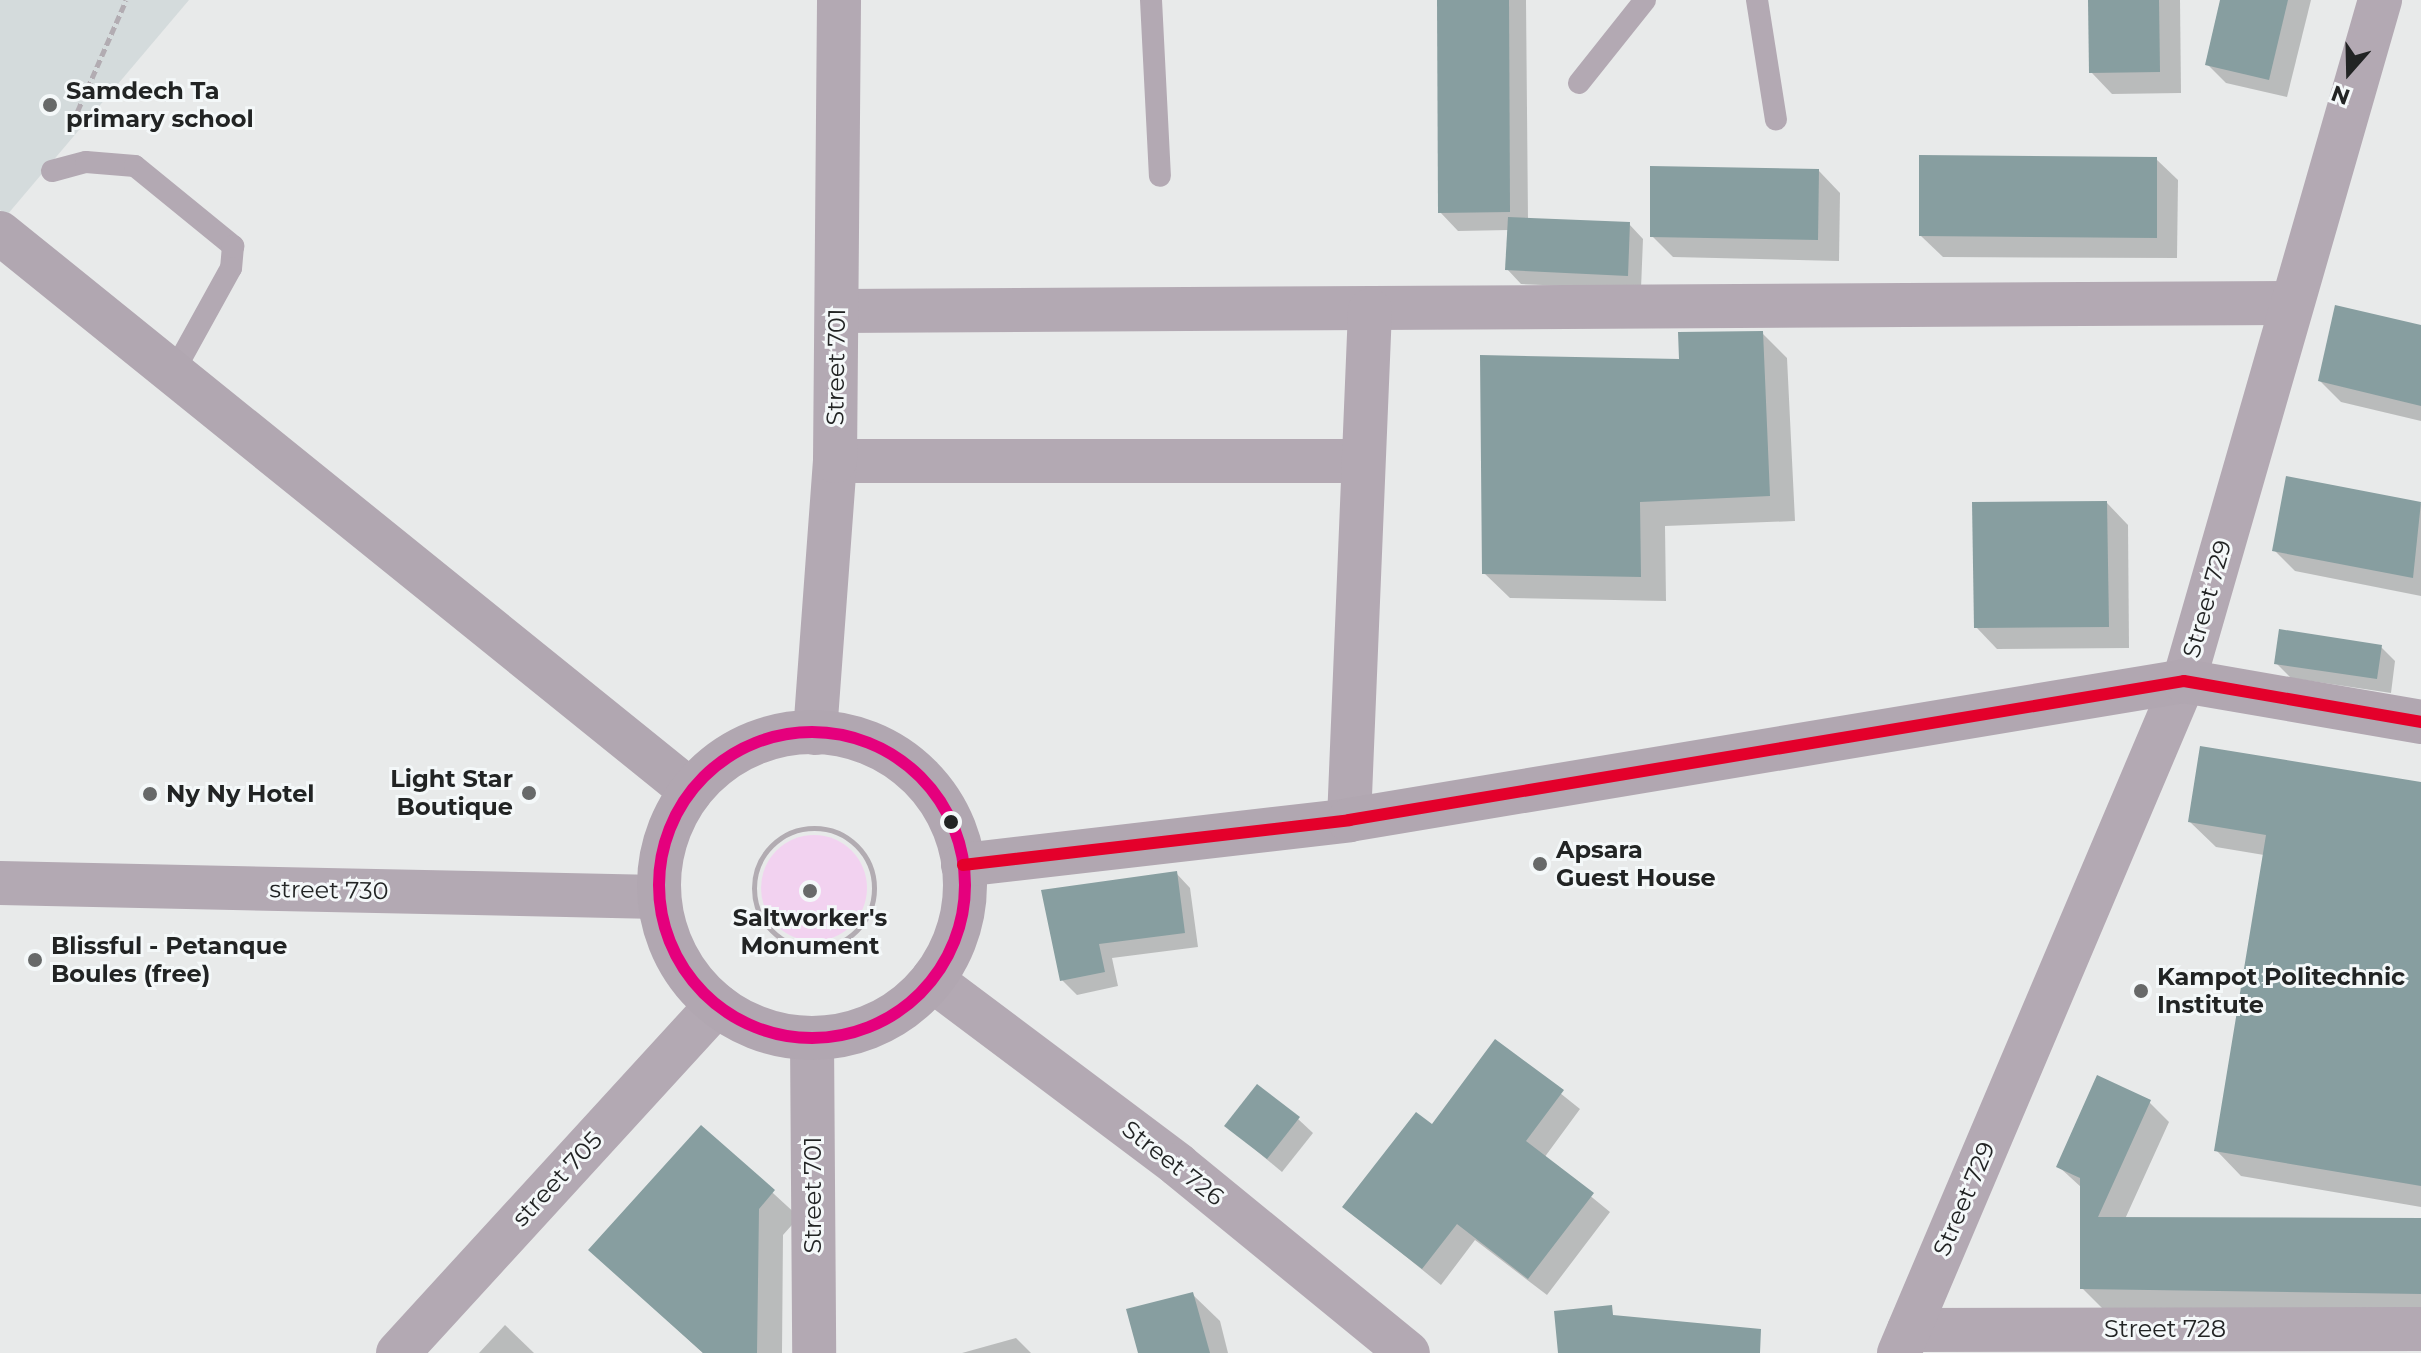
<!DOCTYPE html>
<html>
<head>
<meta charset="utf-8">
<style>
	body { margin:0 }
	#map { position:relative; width:2421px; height:1353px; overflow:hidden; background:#e8eaea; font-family:Montserrat,sans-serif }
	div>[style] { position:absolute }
	.built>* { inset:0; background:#d4dbdc }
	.green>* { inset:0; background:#f2d2f0 }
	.round { border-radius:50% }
	.shadow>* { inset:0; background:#0003 }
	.building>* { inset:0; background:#879ea0 }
	.path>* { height:5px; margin-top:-2.5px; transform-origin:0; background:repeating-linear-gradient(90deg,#b2acb2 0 8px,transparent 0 12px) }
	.path>.ring { margin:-2.5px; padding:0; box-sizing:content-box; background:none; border:5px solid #b2acb2; border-radius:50% }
	.lane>* { height:22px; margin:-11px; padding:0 11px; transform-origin:11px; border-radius:11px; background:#b3a9b3 }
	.street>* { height:44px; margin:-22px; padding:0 22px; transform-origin:22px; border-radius:22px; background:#b3a9b3 }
	.secondary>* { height:44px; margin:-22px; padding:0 22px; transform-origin:22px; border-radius:22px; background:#b1a7b1 }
	.secondary>.ring { margin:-22px; padding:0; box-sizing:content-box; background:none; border:44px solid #b1a7b1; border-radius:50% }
	.bus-1>* { height:12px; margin:-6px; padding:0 6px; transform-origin:6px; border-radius:6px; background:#e5007d }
	.bus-1>.ring { margin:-6px; padding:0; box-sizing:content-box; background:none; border:12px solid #e5007d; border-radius:50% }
	.bus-2>* { height:12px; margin:-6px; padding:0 6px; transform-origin:6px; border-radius:6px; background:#e4002b }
	.dots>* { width:22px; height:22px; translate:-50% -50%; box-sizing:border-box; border:4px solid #f4f8f9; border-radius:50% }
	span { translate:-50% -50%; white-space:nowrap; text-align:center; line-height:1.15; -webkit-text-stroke:6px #f4f8f9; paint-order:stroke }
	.poi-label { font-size:24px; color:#222424; font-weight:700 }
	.left { translate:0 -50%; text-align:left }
	.right { translate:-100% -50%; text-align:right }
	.street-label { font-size:24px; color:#222424 }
	.north { position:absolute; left:2309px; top:32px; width:80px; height:80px; -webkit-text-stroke:6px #f4f8f9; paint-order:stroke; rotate:200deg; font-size:22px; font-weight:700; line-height:32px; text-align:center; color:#222424 }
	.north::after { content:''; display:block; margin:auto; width:28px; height:36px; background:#222424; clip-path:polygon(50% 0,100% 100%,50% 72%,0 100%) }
</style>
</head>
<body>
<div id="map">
	<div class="built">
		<div style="clip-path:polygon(0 0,189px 0,7px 215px,0 210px)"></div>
	</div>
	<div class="green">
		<div class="round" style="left:761px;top:835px;width:106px;height:106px"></div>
	</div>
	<div class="shadow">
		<div style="clip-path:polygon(1439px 0,1526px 0,1528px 220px,1629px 224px,1643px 239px,1641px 289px,1521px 284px,1507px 269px,1509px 230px,1458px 231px,1440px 212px)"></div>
		<div style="clip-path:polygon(2090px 0,2180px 0,2181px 93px,2112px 94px,2091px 72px)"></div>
		<div style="clip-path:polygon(2224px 0,2311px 0,2287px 97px,2226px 83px,2207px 64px)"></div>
		<div style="clip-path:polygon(2156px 159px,2178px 180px,2177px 258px,1943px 257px,1921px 236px)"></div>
		<div style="clip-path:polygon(1819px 171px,1840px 193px,1839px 261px,1673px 257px,1652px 236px)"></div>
		<div style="clip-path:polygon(2421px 327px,2421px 421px,2341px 402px,2320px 381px)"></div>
		<div style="clip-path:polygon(1762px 333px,1787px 358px,1795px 521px,1665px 526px,1666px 601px,1510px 598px,1484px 573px,1681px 361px)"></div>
		<div style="clip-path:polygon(2288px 478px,2421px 504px,2421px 596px,2295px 571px,2274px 550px)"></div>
		<div style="clip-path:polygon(2107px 503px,2128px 525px,2129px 648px,1997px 649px,1976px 627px)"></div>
		<div style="clip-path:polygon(2381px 647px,2395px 661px,2391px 693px,2291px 678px,2276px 663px)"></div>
		<div style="clip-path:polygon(2421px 802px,2421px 1207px,2241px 1176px,2216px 1150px,2264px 855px,2216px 847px,2190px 822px)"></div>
		<div style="clip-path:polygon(1176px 873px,1190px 888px,1198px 947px,1112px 958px,1118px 986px,1077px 995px,1062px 980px,1044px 892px)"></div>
		<div style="clip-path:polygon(1495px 1041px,1580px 1109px,1544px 1158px,1610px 1212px,1547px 1295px,1475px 1240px,1441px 1285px,1345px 1207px,1432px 1127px)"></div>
		<div style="clip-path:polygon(2149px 1102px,2169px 1122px,2125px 1219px,2421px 1220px,2421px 1312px,2102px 1308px,2082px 1288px,2082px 1188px,2058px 1166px)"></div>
		<div style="clip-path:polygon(1298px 1119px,1313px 1133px,1282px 1172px,1227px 1126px)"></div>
		<div style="clip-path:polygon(701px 1127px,799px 1217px,783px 1235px,782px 1353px,703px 1353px,591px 1250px)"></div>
		<div style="clip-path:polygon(1192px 1294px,1220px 1321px,1228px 1353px,1140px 1353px)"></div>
		<div style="clip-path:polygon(505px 1325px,534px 1353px,479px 1353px)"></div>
		<div style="clip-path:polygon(1016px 1338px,1031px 1353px,962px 1353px)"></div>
	</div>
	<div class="building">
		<div style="clip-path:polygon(1437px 0,1509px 0,1510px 212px,1438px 213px)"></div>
		<div style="clip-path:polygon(2088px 0,2159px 0,2160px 72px,2089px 73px)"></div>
		<div style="clip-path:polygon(2220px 0,2288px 0,2269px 80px,2205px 65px)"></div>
		<div style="clip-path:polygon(1919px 155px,2157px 157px,2157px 238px,1919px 236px)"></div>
		<div style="clip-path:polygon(1650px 166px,1819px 169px,1818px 240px,1650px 237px)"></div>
		<div style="clip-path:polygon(1508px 217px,1630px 222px,1628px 276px,1505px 270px)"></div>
		<div style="clip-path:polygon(2335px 305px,2421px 325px,2421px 406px,2318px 381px)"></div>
		<div style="clip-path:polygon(1763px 331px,1770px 496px,1640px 502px,1641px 577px,1482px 574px,1480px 355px,1679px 359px,1678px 332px)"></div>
		<div style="clip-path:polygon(2286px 476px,2421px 502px,2413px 578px,2272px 551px)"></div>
		<div style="clip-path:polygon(2107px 501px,2109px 627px,1974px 628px,1972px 502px)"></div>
		<div style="clip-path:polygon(2279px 629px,2382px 645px,2377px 679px,2274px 664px)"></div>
		<div style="clip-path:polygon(2200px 746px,2421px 782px,2421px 1186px,2214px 1151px,2266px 835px,2188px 822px)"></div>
		<div style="clip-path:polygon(1177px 871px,1185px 933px,1099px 944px,1105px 972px,1060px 981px,1041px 890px)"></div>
		<div style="clip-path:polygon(1495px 1039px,1564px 1090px,1526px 1141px,1594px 1193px,1528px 1279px,1457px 1224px,1422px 1269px,1342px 1207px,1416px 1112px,1432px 1124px)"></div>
		<div style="clip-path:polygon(2097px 1075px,2151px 1100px,2098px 1217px,2421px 1218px,2421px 1294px,2080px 1289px,2080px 1178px,2056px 1167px)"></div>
		<div style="clip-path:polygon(1257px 1084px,1300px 1117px,1267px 1159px,1224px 1126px)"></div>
		<div style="clip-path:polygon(701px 1125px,775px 1190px,759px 1209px,757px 1353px,703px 1353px,588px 1250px)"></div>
		<div style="clip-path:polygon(1193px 1292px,1210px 1353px,1138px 1353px,1126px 1309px)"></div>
		<div style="clip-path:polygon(1612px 1305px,1613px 1315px,1761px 1329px,1760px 1353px,1558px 1353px,1554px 1311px)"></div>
	</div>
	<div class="path">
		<div style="left:68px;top:133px;width:145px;rotate:-66.4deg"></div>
		<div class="ring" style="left:754px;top:828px;width:115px;height:115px"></div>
	</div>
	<div class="lane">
		<div style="left:1151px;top:0;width:176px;rotate:87.1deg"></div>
		<div style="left:1757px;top:0;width:121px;rotate:81deg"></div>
		<div style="left:1579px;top:83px;width:106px;rotate:-51.5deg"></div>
		<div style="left:52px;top:171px;width:35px;rotate:-15deg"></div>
		<div style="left:86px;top:162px;width:49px;rotate:4.7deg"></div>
		<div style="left:135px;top:166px;width:127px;rotate:39.2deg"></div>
		<div style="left:233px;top:246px;width:22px;rotate:95deg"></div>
		<div style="left:231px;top:268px;width:120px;rotate:118.9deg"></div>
	</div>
	<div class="street">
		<div style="left:837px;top:311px;width:1452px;rotate:-0.32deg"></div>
		<div style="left:835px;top:461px;width:525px"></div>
		<div style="left:815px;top:733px;width:273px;rotate:-85.8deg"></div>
		<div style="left:835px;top:461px;width:461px;rotate:-89.5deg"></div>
		<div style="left:1349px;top:820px;width:510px;rotate:-87.64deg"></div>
		<div style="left:0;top:883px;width:658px;rotate:1.22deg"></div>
		<div style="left:932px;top:980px;width:308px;rotate:36.9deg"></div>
		<div style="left:1178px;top:1165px;width:297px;rotate:39.3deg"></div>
		<div style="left:812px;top:1038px;width:315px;rotate:89.6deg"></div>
		<div style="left:1909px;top:1330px;width:512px;rotate:-0.11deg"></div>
		<div style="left:398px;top:1353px;width:472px;rotate:-47.5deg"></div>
		<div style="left:1899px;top:1353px;width:730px;rotate:-67.02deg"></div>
		<div style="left:2184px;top:681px;width:709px;rotate:-73.94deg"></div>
	</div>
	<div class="secondary">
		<div style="left:0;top:233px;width:888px;rotate:38.92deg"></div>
		<div class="ring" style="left:659px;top:732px;width:262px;height:262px"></div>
		<div style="left:963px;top:865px;width:389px;rotate:-6.6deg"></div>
		<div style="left:1349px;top:820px;width:846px;rotate:-9.45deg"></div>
		<div style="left:2184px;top:681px;width:241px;rotate:9.8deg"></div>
	</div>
	<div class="bus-1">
		<div class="ring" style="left:659px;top:732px;width:294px;height:294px"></div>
	</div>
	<div class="bus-2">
		<div style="left:963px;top:865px;width:389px;rotate:-6.6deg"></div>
		<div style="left:1349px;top:820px;width:846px;rotate:-9.45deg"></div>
		<div style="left:2184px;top:681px;width:241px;rotate:9.8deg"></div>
	</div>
	<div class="dots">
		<div style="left:50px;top:105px;background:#676969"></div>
		<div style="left:529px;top:793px;background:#676969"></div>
		<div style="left:150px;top:794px;background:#676969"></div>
		<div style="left:951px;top:822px;background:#222424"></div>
		<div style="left:1540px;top:864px;background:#676969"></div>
		<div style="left:810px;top:891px;background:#676969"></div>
		<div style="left:35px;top:960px;background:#676969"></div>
		<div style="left:2141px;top:991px;background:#676969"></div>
	</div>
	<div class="poi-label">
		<span class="left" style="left:66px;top:105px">Samdech Ta<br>primary school</span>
		<span class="right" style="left:513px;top:793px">Light Star<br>Boutique</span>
		<span class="left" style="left:166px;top:794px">Ny Ny Hotel</span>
		<span class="left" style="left:1556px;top:864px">Apsara<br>Guest House</span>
		<span style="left:810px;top:932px">Saltworker's<br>Monument</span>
		<span class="left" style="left:51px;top:960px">Blissful - Petanque<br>Boules (free)</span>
		<span class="left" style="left:2157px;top:991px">Kampot Politechnic<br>Institute</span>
	</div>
	<div class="street-label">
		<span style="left:836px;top:367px;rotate:-89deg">Street 701</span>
		<span style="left:2207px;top:599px;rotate:-74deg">Street 729</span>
		<span style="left:329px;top:890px;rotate:1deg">street 730</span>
		<span style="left:1173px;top:1163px;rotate:38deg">Street 726</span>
		<span style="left:557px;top:1179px;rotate:-47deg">street 705</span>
		<span style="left:813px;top:1195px;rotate:-90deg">Street 701</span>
		<span style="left:1964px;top:1199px;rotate:-67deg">Street 729</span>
		<span style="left:2165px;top:1329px">Street 728</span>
	</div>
	<div class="north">N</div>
</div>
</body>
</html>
